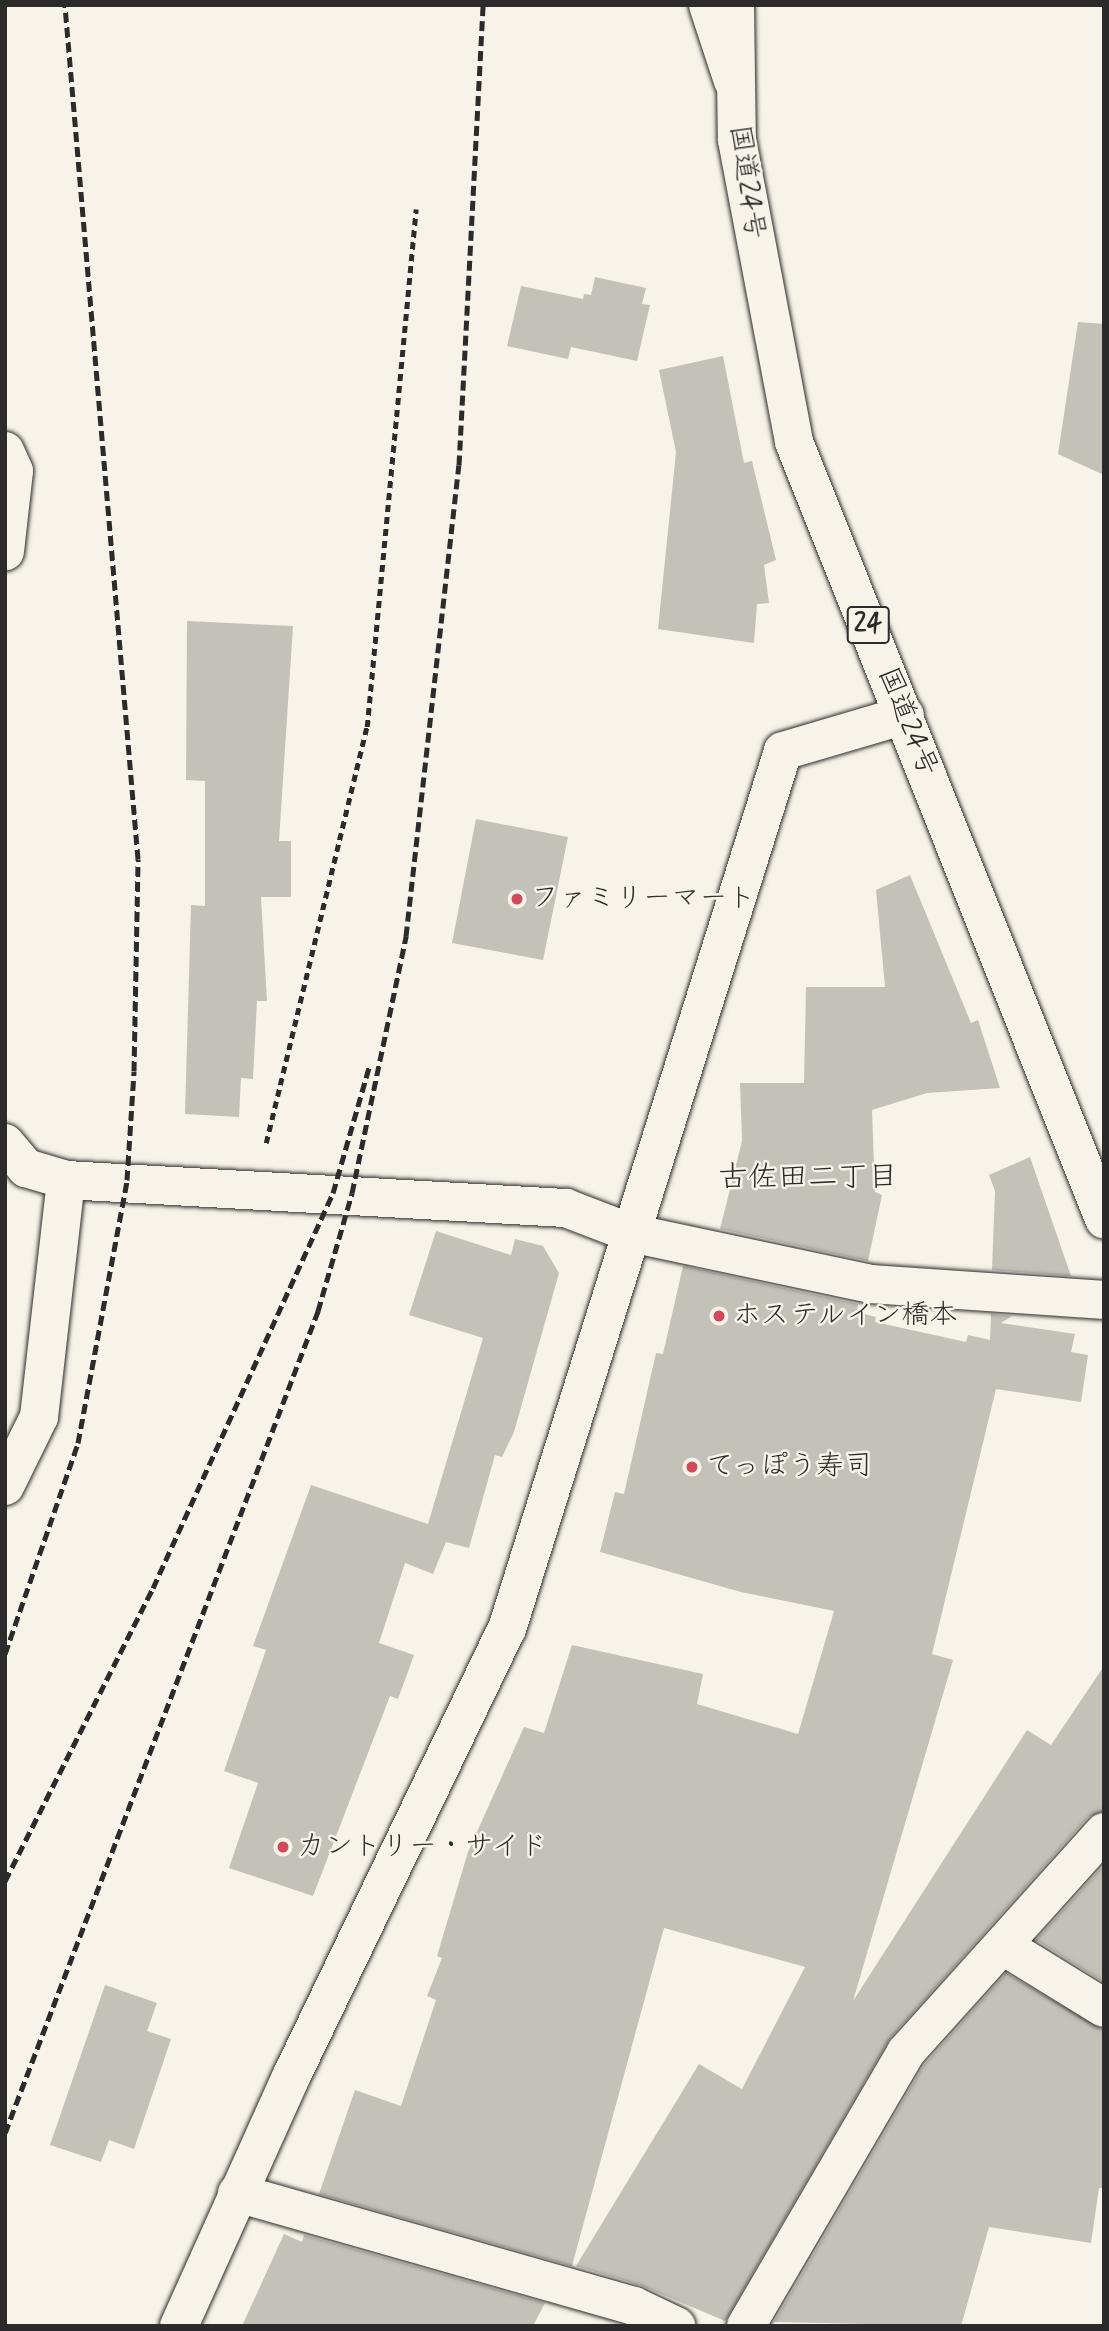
<!DOCTYPE html>
<html>
<head>
<meta charset="utf-8">
<style>
	body { margin:0 }
	#map { position:relative; width:1109px; height:2331px; overflow:hidden; background:#f7f3e8; font-family:Mynerve,"Klee One",sans-serif }
	div>[style] { position:absolute }
	.building>* { inset:0; background:#c4c1b9 }
	.path>* { height:4.5px; margin-top:-2.25px; transform-origin:0; background:repeating-linear-gradient(90deg,#2b2b2b 0 7px,transparent 0 12px) }
	.roads { filter:drop-shadow(0 0 2px #2b2b2b) drop-shadow(0 0 2px #2b2b2b) }
	.minor>* { height:38px; margin:-19px; padding:0 19px; transform-origin:19px; border-radius:19px; background:#f7f3e8 }
	.tertiary>* { height:38px; margin:-19px; padding:0 19px; transform-origin:19px; border-radius:19px; background:#f7f3e8 }
	.trunk>* { height:38px; margin:-19px; padding:0 19px; transform-origin:19px; border-radius:19px; background:#f7f3e8 }
	.rail>* { height:5px; margin-top:-2.5px; transform-origin:0; background:repeating-linear-gradient(90deg,#2b2b2b 0 10px,transparent 0 15px) }
	.dots>* { width:19px; height:19px; translate:-50% -50%; box-sizing:border-box; border:4px solid #f7f3e8; border-radius:50% }
	span { translate:-50% -50%; white-space:nowrap; text-align:center; line-height:1.15; -webkit-text-stroke:5px #f7f3e8; paint-order:stroke }
	.shield-label span { padding:2px 5px; background:#f7f3e8; border:2px solid; border-radius:5px; -webkit-text-stroke-width:0 }
	.shield-label { font-size:26px; color:#2b2b2b; font-weight:700 }
	.street-label { font-size:28px; color:#2b2b2b }
	.poi-label { font-size:28px; color:#2b2b2b }
	.left { translate:0 -50%; text-align:left }
	.neighbourhood-label { font-size:30px; color:#2b2b2b }
	.frame { position:absolute; inset:0; border:7px solid #2b2b2b; pointer-events:none }
</style>
</head>
<body>
<div id="map">
	<div class="building">
		<div style="clip-path:polygon(595px 277px,646px 288px,642px 304px,650px 305px,637px 361px,571px 347px,568px 359px,507px 346px,521px 286px,583px 299px,584px 294px,591px 295px)"></div>
		<div style="clip-path:polygon(1078px 322px,1104px 324px,1104px 475px,1058px 454px)"></div>
		<div style="clip-path:polygon(723px 356px,744px 463px,752px 461px,776px 560px,764px 565px,769px 603px,757px 604px,754px 643px,658px 629px,676px 452px,659px 370px)"></div>
		<div style="clip-path:polygon(187px 621px,293px 626px,279px 841px,291px 841px,291px 897px,261px 897px,267px 1001px,257px 1001px,253px 1079px,241px 1078px,239px 1117px,185px 1114px,191px 905px,205px 906px,205px 781px,186px 780px)"></div>
		<div style="clip-path:polygon(476px 819px,568px 837px,543px 960px,452px 943px)"></div>
		<div style="clip-path:polygon(910px 875px,971px 1023px,978px 1020px,1000px 1088px,927px 1093px,872px 1110px,875px 1192px,882px 1195px,868px 1261px,720px 1229px,742px 1141px,740px 1083px,804px 1083px,806px 987px,885px 987px,876px 890px)"></div>
		<div style="clip-path:polygon(1030px 1157px,1071px 1276px,992px 1270px,995px 1191px,989px 1175px)"></div>
		<div style="clip-path:polygon(436px 1231px,511px 1255px,515px 1239px,543px 1246px,559px 1273px,514px 1432px,502px 1457px,495px 1455px,469px 1548px,446px 1542px,433px 1574px,405px 1563px,379px 1643px,414px 1655px,398px 1699px,390px 1696px,313px 1896px,229px 1868px,258px 1783px,224px 1771px,266px 1650px,253px 1646px,311px 1485px,428px 1524px,483px 1338px,409px 1315px)"></div>
		<div style="clip-path:polygon(683px 1266px,858px 1304px,857px 1312px,876px 1317px,875px 1322px,966px 1342px,968px 1335px,990px 1340px,991px 1314px,1012px 1316px,1001px 1323px,1075px 1334px,1071px 1352px,1088px 1355px,1081px 1402px,996px 1389px,932px 1654px,953px 1660px,853px 2001px,1027px 1730px,1051px 1745px,1104px 1666px,1104px 1811px,1088px 1817px,890px 2038px,725px 2321px,640px 2285px,576px 2266px,699px 2064px,742px 2089px,805px 1967px,664px 1928px,572px 2266px,319px 2194px,355px 2090px,401px 2106px,436px 2000px,427px 1996px,442px 1958px,437px 1956px,468px 1852px,524px 1727px,544px 1733px,572px 1645px,703px 1674px,697px 1704px,798px 1734px,834px 1611px,741px 1592px,600px 1552px,615px 1492px,624px 1494px,656px 1353px,663px 1354px)"></div>
		<div style="clip-path:polygon(1104px 1865px,1104px 1982px,1036px 1940px)"></div>
		<div style="clip-path:polygon(1006px 1973px,1104px 2030px,1104px 2188px,1099px 2188px,1091px 2243px,989px 2227px,961px 2326px,774px 2322px,924px 2065px)"></div>
		<div style="clip-path:polygon(105px 1985px,157px 2003px,147px 2031px,171px 2039px,134px 2149px,109px 2140px,101px 2162px,50px 2145px)"></div>
		<div style="clip-path:polygon(284px 2234px,302px 2242px,304px 2235px,545px 2303px,533px 2326px,242px 2326px)"></div>
	</div>
	<div class="path">
		<div style="left:266px;top:1143px;width:428px;rotate:-76.4deg"></div>
		<div style="left:367px;top:727px;width:520px;rotate:-84.6deg"></div>
	</div>
	<div class="roads">
		<div class="minor">
			<div style="left:708px;top:5px;width:80px;rotate:71.8deg"></div>
			<div style="left:631px;top:1233px;width:245px;rotate:12deg"></div>
			<div style="left:871px;top:1284px;width:234px;rotate:3.9deg"></div>
			<div style="left:5px;top:1486px;width:77px;rotate:-63.8deg"></div>
			<div style="left:39px;top:1417px;width:239px;rotate:-83.5deg"></div>
			<div style="left:1005px;top:1947px;width:116px;rotate:31.6deg"></div>
			<div style="left:237px;top:2193px;width:413px;rotate:15.9deg"></div>
			<div style="left:634px;top:2306px;width:47px;rotate:25.5deg"></div>
			<div style="left:746px;top:2326px;width:317px;rotate:-59.7deg"></div>
			<div style="left:906px;top:2052px;width:296px;rotate:-48deg"></div>
		</div>
		<div class="tertiary">
			<div style="left:5px;top:451px;width:22px;rotate:66deg"></div>
			<div style="left:14px;top:471px;width:81px;rotate:96.4deg"></div>
			<div style="left:5px;top:1143px;width:33px;rotate:50deg"></div>
			<div style="left:26px;top:1168px;width:42px;rotate:16.7deg"></div>
			<div style="left:66px;top:1180px;width:501px;rotate:3.21deg"></div>
			<div style="left:566px;top:1208px;width:70px;rotate:21deg"></div>
			<div style="left:179px;top:2326px;width:273px;rotate:-65.8deg"></div>
			<div style="left:291px;top:2077px;width:497px;rotate:-64.3deg"></div>
			<div style="left:507px;top:1629px;width:920px;rotate:-72.55deg"></div>
			<div style="left:783px;top:751px;width:127px;rotate:-16.4deg"></div>
		</div>
		<div class="trunk">
			<div style="left:735px;top:5px;width:135px;rotate:89.2deg"></div>
			<div style="left:737px;top:140px;width:307px;rotate:79.3deg"></div>
			<div style="left:794px;top:442px;width:837px;rotate:68.25deg"></div>
		</div>
	</div>
	<div class="rail">
		<div style="left:5px;top:1654px;width:223px;rotate:-70.9deg"></div>
		<div style="left:78px;top:1443px;width:268px;rotate:-79.4deg"></div>
		<div style="left:127px;top:1180px;width:109px;rotate:-86.3deg"></div>
		<div style="left:134px;top:1071px;width:212px;rotate:-88.9deg"></div>
		<div style="left:138px;top:859px;width:857px;rotate:-94.89deg"></div>
		<div style="left:5px;top:1881px;width:328px;rotate:-63.2deg"></div>
		<div style="left:153px;top:1588px;width:434px;rotate:-65.5deg"></div>
		<div style="left:333px;top:1193px;width:134px;rotate:-74deg"></div>
		<div style="left:5px;top:2133px;width:880px;rotate:-69.15deg"></div>
		<div style="left:318px;top:1311px;width:123px;rotate:-73.9deg"></div>
		<div style="left:352px;top:1193px;width:263px;rotate:-78.1deg"></div>
		<div style="left:406px;top:936px;width:474px;rotate:-83.6deg"></div>
		<div style="left:459px;top:465px;width:461px;rotate:-87deg"></div>
	</div>
	<div class="dots">
		<div style="left:517px;top:899px;background:#d1495b"></div>
		<div style="left:719px;top:1316px;background:#d1495b"></div>
		<div style="left:692px;top:1467px;background:#d1495b"></div>
		<div style="left:283px;top:1847px;background:#d1495b"></div>
	</div>
	<div class="shield-label">
		<span style="left:868px;top:625px">24</span>
	</div>
	<div class="street-label">
		<span style="left:746px;top:182px;rotate:82deg">国道24号</span>
		<span style="left:907px;top:722px;rotate:68deg">国道24号</span>
	</div>
	<div class="poi-label">
		<span class="left" style="left:531px;top:899px">ファミリーマート</span>
		<span class="left" style="left:733px;top:1316px">ホステルイン橋本</span>
		<span class="left" style="left:706px;top:1467px">てっぽう寿司</span>
		<span class="left" style="left:297px;top:1847px">カントリー・サイド</span>
	</div>
	<div class="neighbourhood-label">
		<span style="left:808px;top:1178px">古佐田二丁目</span>
	</div>
	<div class="frame"></div>
</div>
</body>
</html>
